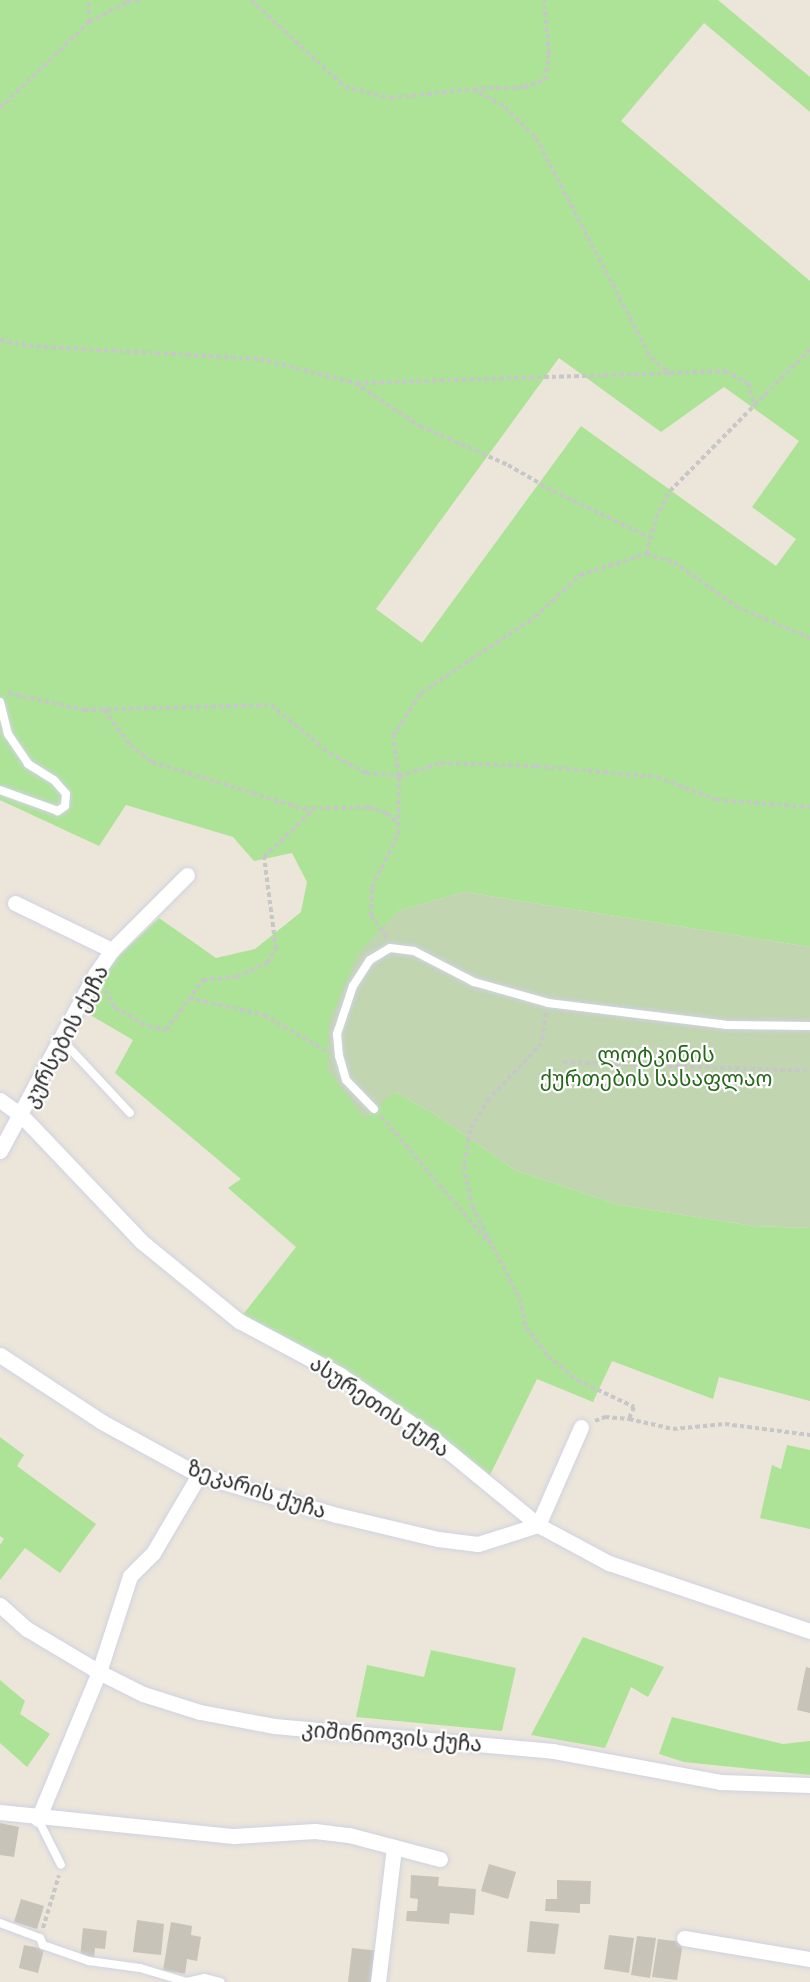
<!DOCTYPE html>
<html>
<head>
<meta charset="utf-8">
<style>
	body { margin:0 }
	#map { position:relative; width:810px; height:1982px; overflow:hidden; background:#ebe5da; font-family:"IBM Plex Sans","Noto Sans Georgian",sans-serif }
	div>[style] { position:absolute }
	.green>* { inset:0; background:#ade396 }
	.cemetery>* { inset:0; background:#c1d5b1 }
	.building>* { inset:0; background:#c7c3b9 }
	.path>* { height:4px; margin-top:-2px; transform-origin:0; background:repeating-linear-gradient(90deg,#c7c7c7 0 4.5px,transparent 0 7.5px) }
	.roads { filter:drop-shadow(0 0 2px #d0d2e2) drop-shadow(0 0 2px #d0d2e2) }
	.lane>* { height:8px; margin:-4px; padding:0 4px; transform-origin:4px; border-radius:4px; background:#fff }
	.street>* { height:15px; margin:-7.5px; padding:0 7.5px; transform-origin:7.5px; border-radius:7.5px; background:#fff }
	span { translate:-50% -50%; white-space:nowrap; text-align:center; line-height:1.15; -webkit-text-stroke:4.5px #fff; paint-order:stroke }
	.street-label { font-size:21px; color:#292929 }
	.park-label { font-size:21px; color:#266619 }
</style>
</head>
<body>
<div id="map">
	<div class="green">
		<div style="clip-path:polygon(evenodd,0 0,718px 0,810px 77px,810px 112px,704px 23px,621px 121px,810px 281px,810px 947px,464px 892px,398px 911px,395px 1092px,436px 1115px,515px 1170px,615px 1204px,753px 1226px,810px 1228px,810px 1401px,719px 1377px,713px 1399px,612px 1361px,593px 1402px,537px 1379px,490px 1475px,414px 1416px,353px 1376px,241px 1317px,296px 1247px,228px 1188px,241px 1179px,115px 1073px,133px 1040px,87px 1013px,107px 967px,159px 918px,216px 958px,255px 949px,301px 912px,307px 882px,292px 853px,254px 861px,233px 837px,126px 805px,99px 846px,0 800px,0 0,559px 358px,661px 432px,724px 387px,799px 441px,752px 507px,796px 539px,776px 566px,581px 426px,422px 643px,376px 609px,559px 358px)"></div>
		<div style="clip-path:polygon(0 1437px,24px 1455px,17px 1466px,96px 1524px,60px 1573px,25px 1548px,0 1580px,0 1545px,4px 1539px,0 1536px)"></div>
		<div style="clip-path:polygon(787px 1445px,810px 1450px,810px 1529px,760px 1518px,772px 1465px,781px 1469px)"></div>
		<div style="clip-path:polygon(583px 1637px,664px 1667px,648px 1697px,631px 1687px,605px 1748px,531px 1735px)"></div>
		<div style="clip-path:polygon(431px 1650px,516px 1668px,502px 1731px,356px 1717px,367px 1665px,424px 1677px)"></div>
		<div style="clip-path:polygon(0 1680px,25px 1701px,20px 1714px,50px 1734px,27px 1767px,0 1743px)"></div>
		<div style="clip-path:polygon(672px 1717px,783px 1744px,810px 1741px,810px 1775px,684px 1762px,659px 1754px)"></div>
	</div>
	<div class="cemetery">
		<div style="clip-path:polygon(464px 892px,810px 947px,810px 1228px,753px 1226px,615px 1204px,515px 1170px,436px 1115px,395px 1092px,364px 1118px,327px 1069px,329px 1021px,359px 952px,398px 911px)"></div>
	</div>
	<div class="building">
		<div style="clip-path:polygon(806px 1667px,810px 1668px,810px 1713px,797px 1710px)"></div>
		<div style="clip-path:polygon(0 1823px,19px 1827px,14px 1857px,0 1855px)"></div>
		<div style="clip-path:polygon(489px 1864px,516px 1872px,508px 1899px,481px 1891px)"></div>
		<div style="clip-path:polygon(411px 1875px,439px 1877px,438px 1886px,476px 1889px,474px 1915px,450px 1913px,449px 1924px,406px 1921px,407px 1911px,417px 1911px,418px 1899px,410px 1898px)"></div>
		<div style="clip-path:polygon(557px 1880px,591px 1881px,590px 1904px,580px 1904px,580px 1913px,545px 1911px,546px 1899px,557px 1899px)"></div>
		<div style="clip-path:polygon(21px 1899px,44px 1906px,37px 1929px,14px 1922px)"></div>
		<div style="clip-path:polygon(137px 1920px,164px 1924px,161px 1955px,133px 1952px)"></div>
		<div style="clip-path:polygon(530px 1921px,559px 1924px,555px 1954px,527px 1952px)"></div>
		<div style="clip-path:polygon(171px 1922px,192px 1926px,191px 1935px,201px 1937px,197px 1961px,187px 1959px,185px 1974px,163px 1970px)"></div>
		<div style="clip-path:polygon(83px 1928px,107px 1931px,105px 1949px,95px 1948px,94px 1958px,80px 1957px)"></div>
		<div style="clip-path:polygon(609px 1935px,634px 1938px,629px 1973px,604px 1969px)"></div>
		<div style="clip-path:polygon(637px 1936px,656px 1938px,650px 1978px,631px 1975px)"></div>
		<div style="clip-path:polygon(658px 1939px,683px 1942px,677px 1980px,652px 1977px)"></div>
		<div style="clip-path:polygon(24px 1945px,44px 1949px,38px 1973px,19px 1968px)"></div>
		<div style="clip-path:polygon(352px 1948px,380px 1951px,376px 1982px,348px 1982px)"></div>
	</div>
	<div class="path">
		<div style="left:251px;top:0;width:128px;rotate:42.8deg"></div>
		<div style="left:345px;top:87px;width:46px;rotate:13.7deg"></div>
		<div style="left:390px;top:98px;width:83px;rotate:-6.2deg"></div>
		<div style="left:473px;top:89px;width:37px;rotate:29deg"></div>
		<div style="left:505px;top:107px;width:44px;rotate:45deg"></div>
		<div style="left:536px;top:138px;width:248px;rotate:62.4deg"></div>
		<div style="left:651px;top:358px;width:24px;rotate:38deg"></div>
		<div style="left:670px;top:373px;width:55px;rotate:-2.1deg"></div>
		<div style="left:725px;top:371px;width:26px;rotate:28deg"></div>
		<div style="left:748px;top:383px;width:24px;rotate:75deg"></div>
		<div style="left:89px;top:22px;width:43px;rotate:-27.8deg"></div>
		<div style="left:127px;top:2px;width:12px;rotate:-9deg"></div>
		<div style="left:474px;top:89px;width:50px;rotate:-2.3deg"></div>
		<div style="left:524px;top:87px;width:22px;rotate:-18deg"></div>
		<div style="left:545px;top:80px;width:26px;rotate:-81deg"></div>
		<div style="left:549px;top:54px;width:54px;rotate:-95.3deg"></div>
		<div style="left:0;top:108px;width:124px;rotate:-44deg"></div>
		<div style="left:89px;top:22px;width:22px;rotate:-90deg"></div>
		<div style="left:0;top:340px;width:30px;rotate:12deg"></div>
		<div style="left:29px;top:346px;width:231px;rotate:3.2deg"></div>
		<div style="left:260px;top:359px;width:98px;rotate:14.2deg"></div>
		<div style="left:355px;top:383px;width:78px;rotate:33.5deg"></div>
		<div style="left:420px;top:426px;width:96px;rotate:23.9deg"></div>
		<div style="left:508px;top:465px;width:52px;rotate:30deg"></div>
		<div style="left:553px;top:491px;width:109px;rotate:25.6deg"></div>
		<div style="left:357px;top:383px;width:313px;rotate:-1.8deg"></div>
		<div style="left:646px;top:554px;width:37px;rotate:-74deg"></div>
		<div style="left:656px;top:518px;width:30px;rotate:-63deg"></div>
		<div style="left:670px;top:491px;width:199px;rotate:-45.4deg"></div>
		<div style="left:8px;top:693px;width:78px;rotate:12.6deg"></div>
		<div style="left:84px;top:710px;width:187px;rotate:-1.5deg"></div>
		<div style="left:271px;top:705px;width:75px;rotate:39.6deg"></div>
		<div style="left:329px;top:753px;width:42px;rotate:28.4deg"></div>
		<div style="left:366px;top:773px;width:33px;rotate:5deg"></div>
		<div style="left:399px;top:776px;width:44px;rotate:-17.2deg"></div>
		<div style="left:441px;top:763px;width:95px;rotate:1.8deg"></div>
		<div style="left:536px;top:766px;width:121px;rotate:5.2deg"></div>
		<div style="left:657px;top:777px;width:64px;rotate:21deg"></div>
		<div style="left:717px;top:800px;width:93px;rotate:4.3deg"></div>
		<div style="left:104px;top:710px;width:44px;rotate:53.4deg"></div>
		<div style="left:130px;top:745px;width:28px;rotate:38deg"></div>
		<div style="left:152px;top:762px;width:159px;rotate:17.2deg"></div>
		<div style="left:304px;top:809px;width:64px;rotate:-1.8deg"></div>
		<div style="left:368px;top:807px;width:20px;rotate:18deg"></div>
		<div style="left:387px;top:813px;width:16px;rotate:45deg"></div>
		<div style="left:387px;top:937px;width:26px;rotate:-127deg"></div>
		<div style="left:371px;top:916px;width:28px;rotate:-88deg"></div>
		<div style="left:372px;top:888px;width:60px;rotate:-64.3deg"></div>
		<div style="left:398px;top:834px;width:58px;rotate:-89deg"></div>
		<div style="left:399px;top:776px;width:40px;rotate:-98.5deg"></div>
		<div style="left:393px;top:736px;width:51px;rotate:-56.9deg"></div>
		<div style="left:421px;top:693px;width:137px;rotate:-33.7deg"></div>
		<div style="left:535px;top:617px;width:62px;rotate:-43deg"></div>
		<div style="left:580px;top:575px;width:69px;rotate:-17.7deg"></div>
		<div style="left:646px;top:554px;width:29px;rotate:16deg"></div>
		<div style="left:674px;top:562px;width:77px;rotate:35.5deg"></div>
		<div style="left:737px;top:607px;width:79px;rotate:23deg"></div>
		<div style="left:105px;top:990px;width:21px;rotate:61deg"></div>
		<div style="left:115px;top:1008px;width:38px;rotate:29deg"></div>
		<div style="left:148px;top:1026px;width:18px;rotate:13deg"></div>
		<div style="left:166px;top:1030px;width:62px;rotate:-53.5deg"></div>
		<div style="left:203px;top:980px;width:34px;rotate:-5deg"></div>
		<div style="left:237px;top:977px;width:33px;rotate:-25deg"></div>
		<div style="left:267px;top:963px;width:17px;rotate:-57deg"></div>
		<div style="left:276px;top:949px;width:93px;rotate:-97.4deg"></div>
		<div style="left:264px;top:857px;width:69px;rotate:-43.8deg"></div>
		<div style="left:189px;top:998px;width:77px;rotate:12.8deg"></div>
		<div style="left:264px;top:1015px;width:72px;rotate:30.1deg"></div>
		<div style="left:546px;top:1013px;width:30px;rotate:98deg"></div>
		<div style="left:542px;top:1043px;width:77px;rotate:133.4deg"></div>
		<div style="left:489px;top:1099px;width:36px;rotate:122deg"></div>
		<div style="left:470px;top:1130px;width:36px;rotate:99deg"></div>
		<div style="left:464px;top:1166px;width:41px;rotate:78.7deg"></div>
		<div style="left:472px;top:1206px;width:105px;rotate:62.7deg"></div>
		<div style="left:520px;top:1299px;width:29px;rotate:78deg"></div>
		<div style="left:526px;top:1327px;width:36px;rotate:53deg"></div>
		<div style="left:548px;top:1356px;width:38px;rotate:40deg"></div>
		<div style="left:577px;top:1380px;width:63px;rotate:25.3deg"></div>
		<div style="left:634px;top:1407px;width:13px;rotate:113deg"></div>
		<div style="left:563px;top:1062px;width:247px;rotate:2.1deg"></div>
		<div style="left:381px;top:1116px;width:167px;rotate:49.6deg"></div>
		<div style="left:595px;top:1421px;width:11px;rotate:-22deg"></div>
		<div style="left:605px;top:1417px;width:24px;rotate:5deg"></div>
		<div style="left:629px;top:1419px;width:45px;rotate:12.8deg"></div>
		<div style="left:673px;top:1429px;width:52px;rotate:-5.5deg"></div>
		<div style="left:725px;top:1424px;width:86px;rotate:7.4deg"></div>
		<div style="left:43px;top:1928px;width:55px;rotate:-73.2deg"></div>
	</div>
	<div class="roads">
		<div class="lane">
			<div style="left:0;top:702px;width:33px;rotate:76deg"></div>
			<div style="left:8px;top:734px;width:36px;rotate:56deg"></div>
			<div style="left:28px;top:764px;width:31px;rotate:32deg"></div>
			<div style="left:54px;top:780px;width:18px;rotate:49deg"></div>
			<div style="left:66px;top:794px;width:12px;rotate:95deg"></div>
			<div style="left:65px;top:806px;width:9px;rotate:144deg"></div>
			<div style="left:58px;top:811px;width:62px;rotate:-160.1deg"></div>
			<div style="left:61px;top:1039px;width:101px;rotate:47deg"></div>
			<div style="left:374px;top:1109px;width:40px;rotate:-134deg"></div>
			<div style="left:346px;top:1080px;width:25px;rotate:-106deg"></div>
			<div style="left:339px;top:1056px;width:22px;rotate:-95deg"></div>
			<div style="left:337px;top:1034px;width:51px;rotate:-71.6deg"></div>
			<div style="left:353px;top:986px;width:31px;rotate:-57deg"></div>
			<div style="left:370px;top:960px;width:23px;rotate:-31deg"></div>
			<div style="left:390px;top:948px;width:24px;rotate:7deg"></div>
			<div style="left:414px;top:951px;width:68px;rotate:27.3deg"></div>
			<div style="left:474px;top:982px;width:77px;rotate:15.8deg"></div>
			<div style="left:548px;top:1003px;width:179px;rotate:7deg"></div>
			<div style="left:726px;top:1025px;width:84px;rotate:0.7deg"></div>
			<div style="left:38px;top:1819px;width:51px;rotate:63.4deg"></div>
			<div style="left:0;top:1923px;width:43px;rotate:20.6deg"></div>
			<div style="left:40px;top:1938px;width:8px;rotate:67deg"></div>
			<div style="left:43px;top:1945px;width:49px;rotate:19.2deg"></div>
			<div style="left:89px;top:1961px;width:51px;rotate:7.8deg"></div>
			<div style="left:140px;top:1968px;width:49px;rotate:16.6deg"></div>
			<div style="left:187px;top:1982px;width:18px;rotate:-13deg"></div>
			<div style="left:205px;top:1978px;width:16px;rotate:15deg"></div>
		</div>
		<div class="street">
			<div style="left:15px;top:903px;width:108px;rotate:25.9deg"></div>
			<div style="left:0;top:1100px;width:27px;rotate:36deg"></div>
			<div style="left:22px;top:1116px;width:174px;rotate:46.4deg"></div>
			<div style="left:142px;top:1242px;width:125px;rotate:39.2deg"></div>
			<div style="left:239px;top:1321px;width:115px;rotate:28.1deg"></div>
			<div style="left:340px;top:1375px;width:110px;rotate:34.3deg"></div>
			<div style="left:431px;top:1437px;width:139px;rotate:39.4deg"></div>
			<div style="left:538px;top:1525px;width:81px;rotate:28.2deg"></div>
			<div style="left:609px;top:1563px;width:212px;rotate:18.7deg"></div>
			<div style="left:0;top:1151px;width:202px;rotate:-61.7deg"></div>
			<div style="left:96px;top:973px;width:28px;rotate:-55deg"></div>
			<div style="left:112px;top:950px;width:106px;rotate:-45deg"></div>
			<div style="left:0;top:1355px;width:122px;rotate:33.3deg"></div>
			<div style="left:102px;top:1422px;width:111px;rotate:28.7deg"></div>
			<div style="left:199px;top:1475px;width:144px;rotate:16.2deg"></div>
			<div style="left:337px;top:1515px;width:104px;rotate:13.4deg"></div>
			<div style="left:438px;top:1539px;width:40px;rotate:7.1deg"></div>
			<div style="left:478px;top:1544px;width:63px;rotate:-17.6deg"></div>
			<div style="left:538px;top:1525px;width:107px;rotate:-66.3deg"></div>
			<div style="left:0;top:1605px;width:36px;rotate:42deg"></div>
			<div style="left:27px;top:1629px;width:84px;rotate:30.8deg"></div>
			<div style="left:99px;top:1672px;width:49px;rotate:26.6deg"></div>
			<div style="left:143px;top:1694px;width:60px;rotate:17.5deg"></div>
			<div style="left:200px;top:1712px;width:75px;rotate:10.7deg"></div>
			<div style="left:274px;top:1726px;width:280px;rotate:5.1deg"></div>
			<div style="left:553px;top:1751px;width:170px;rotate:10.5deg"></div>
			<div style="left:720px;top:1782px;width:90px;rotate:1.9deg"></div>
			<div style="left:0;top:1812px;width:235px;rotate:5.9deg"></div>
			<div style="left:234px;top:1836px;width:81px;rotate:-3.5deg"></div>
			<div style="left:315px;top:1831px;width:34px;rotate:7deg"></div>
			<div style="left:349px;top:1835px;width:94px;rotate:14.8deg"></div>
			<div style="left:38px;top:1819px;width:159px;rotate:-67.5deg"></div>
			<div style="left:99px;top:1672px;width:101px;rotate:-72.1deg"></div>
			<div style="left:130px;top:1576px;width:33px;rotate:-45deg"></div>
			<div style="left:153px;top:1553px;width:91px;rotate:-59.5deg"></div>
			<div style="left:684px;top:1938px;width:128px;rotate:9.5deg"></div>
			<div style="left:378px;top:1982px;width:136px;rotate:-83.2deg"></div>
		</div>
	</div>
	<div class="street-label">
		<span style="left:65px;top:1036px;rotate:-62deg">კურსების ქუჩა</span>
		<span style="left:380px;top:1406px;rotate:34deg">ასურეთის ქუჩა</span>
		<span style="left:257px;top:1489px;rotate:18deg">ზეკარის ქუჩა</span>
		<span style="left:392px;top:1736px;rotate:5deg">კიშინიოვის ქუჩა</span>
	</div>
	<div class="park-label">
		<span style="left:656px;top:1066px">ლოტკინის<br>ქურთების სასაფლაო</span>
	</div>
</div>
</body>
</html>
